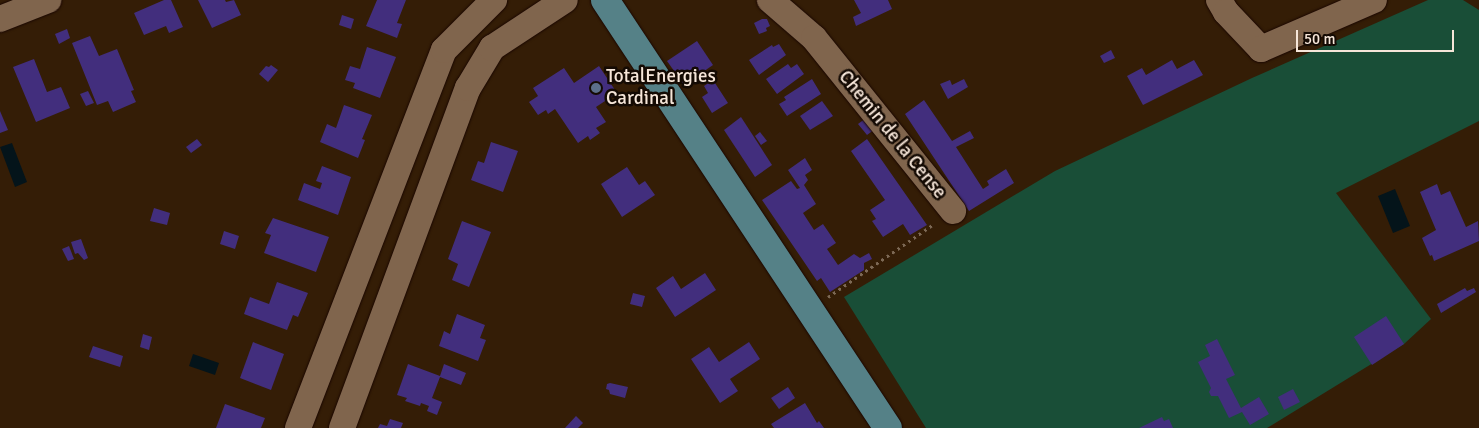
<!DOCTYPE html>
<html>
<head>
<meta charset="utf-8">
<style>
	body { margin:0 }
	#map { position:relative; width:1479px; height:428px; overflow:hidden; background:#341d06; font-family:Signika,sans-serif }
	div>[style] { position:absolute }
	.green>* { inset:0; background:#194e37 }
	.water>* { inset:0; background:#04141a }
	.building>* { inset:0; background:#422e7d }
	.path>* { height:3px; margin-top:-1.5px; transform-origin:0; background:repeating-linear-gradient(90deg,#7d6955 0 2.5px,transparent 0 6.5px) }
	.roads { filter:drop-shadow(0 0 1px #1a0700) drop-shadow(0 0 1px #1a0700) }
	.minor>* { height:26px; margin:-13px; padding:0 13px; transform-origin:13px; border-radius:13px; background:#80654d }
	.major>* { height:28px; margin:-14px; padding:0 14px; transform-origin:14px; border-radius:14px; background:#558187 }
	.dots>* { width:14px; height:14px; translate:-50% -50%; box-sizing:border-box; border:2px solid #140a03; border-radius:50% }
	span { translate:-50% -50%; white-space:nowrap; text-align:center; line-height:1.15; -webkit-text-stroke:5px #140a03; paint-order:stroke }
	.poi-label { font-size:19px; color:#f6e6d9 }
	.left { translate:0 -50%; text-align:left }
	.street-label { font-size:19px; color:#f6e6d9 }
	.scale { position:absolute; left:1296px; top:30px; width:158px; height:22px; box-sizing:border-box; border:2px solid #f6e6d9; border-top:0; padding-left:6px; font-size:15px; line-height:18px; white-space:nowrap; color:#f6e6d9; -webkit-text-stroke:4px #140a03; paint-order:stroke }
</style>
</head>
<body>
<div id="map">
	<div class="green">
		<div style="clip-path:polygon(1428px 0,1463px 0,1479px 10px,1479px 121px,1336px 193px,1431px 319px,1404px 344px,1267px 428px,926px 428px,844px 297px,1055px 171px,1252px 78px)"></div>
	</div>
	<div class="water">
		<div style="clip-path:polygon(12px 143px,27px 182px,15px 187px,0 147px)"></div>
		<div style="clip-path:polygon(1395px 189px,1410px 226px,1393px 233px,1378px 196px)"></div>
		<div style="clip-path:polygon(193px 354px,219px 363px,215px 375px,189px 366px)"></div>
	</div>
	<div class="building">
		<div style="clip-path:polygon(164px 0,171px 0,183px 27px,169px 33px,166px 26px,144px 35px,134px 13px)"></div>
		<div style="clip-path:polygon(198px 0,225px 0,226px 2px,234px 0,241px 15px,212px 28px)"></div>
		<div style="clip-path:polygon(377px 0,406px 0,397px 23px,402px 24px,397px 38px,366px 26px)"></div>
		<div style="clip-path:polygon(854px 0,888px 0,892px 9px,856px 26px,853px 17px,861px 13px)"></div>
		<div style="clip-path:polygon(342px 15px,354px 19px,351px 29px,339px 25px)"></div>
		<div style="clip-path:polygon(762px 19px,767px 19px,770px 26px,766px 28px,767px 31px,759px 34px,754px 23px)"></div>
		<div style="clip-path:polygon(67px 29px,70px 38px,59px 44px,55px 34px)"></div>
		<div style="clip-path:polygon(90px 36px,99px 56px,117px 49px,134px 90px,131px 91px,136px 102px,113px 112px,108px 101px,97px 105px,72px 43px)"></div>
		<div style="clip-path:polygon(697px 41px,713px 65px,684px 85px,667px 61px)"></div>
		<div style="clip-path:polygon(779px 44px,786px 55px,759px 75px,749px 60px,772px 45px,773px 47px)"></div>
		<div style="clip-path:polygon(367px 47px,396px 57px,380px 98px,353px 88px,355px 83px,345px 80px,350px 66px,360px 69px)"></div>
		<div style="clip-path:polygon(1111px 50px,1115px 58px,1104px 63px,1100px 56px)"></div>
		<div style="clip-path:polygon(34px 59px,47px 92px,61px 87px,70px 108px,36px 122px,13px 67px)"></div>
		<div style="clip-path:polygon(1172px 60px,1177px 69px,1194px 60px,1203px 75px,1143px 105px,1127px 76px,1142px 68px,1146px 75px)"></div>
		<div style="clip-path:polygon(788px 64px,791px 68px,797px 64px,804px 74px,777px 94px,766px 79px)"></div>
		<div style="clip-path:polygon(271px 65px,278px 70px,268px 82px,259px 74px,266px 66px,269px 67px)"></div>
		<div style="clip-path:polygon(599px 66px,617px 93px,596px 107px,606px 122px,596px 128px,600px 133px,590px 140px,588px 136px,578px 143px,555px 109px,548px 114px,546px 110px,538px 115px,529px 102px,538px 96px,533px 88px,564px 68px,574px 83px)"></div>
		<div style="clip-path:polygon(812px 79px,821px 94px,787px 116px,779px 104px,786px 100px,784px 97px)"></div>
		<div style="clip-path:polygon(964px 79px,968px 87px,948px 99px,940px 84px,950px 80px,952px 85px)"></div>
		<div style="clip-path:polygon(713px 80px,728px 103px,712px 113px,702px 97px,708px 93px,704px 86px)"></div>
		<div style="clip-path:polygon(88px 91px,94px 103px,86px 106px,80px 94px)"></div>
		<div style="clip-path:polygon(924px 100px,952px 141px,970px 131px,974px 138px,956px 147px,983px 189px,989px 185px,987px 181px,1006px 169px,1014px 183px,969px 211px,905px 114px)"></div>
		<div style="clip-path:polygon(822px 101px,833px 116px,810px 130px,800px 116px)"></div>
		<div style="clip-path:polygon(344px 105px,372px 115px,362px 139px,365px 140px,358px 158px,320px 142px,327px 124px,336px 128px)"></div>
		<div style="clip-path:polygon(0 111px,8px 130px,0 133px)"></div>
		<div style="clip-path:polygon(741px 117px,772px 165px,755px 177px,724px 130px)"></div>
		<div style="clip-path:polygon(866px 118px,875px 129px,867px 135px,858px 124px)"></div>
		<div style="clip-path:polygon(760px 132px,767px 141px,761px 145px,755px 136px)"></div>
		<div style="clip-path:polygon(197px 139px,202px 145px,191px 153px,186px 147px)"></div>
		<div style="clip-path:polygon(867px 139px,927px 225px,910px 235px,903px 224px,883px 237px,872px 221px,876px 219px,870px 210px,885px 200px,851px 151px)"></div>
		<div style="clip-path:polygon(491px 142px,518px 151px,503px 192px,471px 180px,478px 161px,484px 163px)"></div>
		<div style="clip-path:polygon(805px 158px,812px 170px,805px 175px,808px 180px,804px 185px,816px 204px,803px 213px,814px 230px,823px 224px,836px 243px,827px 249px,838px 265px,854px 254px,860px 258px,869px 253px,872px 259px,864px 263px,864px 270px,830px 292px,821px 278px,817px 281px,762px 200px,791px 181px,797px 189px,800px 188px,788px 170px)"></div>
		<div style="clip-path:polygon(322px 166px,351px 177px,338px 215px,298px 200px,304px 183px,320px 189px,322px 183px,316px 181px)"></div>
		<div style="clip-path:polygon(627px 167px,639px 185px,645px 181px,655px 195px,622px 217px,601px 184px)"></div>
		<div style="clip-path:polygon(1437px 184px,1441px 195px,1450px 191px,1466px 227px,1478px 221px,1479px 241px,1434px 261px,1432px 255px,1430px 256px,1422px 238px,1436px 230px,1420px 192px)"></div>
		<div style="clip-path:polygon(154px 208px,170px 213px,167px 225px,150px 221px)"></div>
		<div style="clip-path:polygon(273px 218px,329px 237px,316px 272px,264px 253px,271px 235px,265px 233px)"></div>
		<div style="clip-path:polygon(462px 221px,491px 232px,469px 287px,452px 280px,458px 264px,448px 259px)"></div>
		<div style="clip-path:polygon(224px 231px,239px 236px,235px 249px,220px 244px)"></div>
		<div style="clip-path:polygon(81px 239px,88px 258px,84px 260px,78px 253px,75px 254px,71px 242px)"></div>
		<div style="clip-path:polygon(69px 246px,74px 259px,68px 261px,62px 249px)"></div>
		<div style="clip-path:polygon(705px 273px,716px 290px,675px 317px,656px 288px,673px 276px,681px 289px)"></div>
		<div style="clip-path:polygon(277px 282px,308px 293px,298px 317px,293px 315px,287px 330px,244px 314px,250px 297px,269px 304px)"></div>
		<div style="clip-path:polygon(1465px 288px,1467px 291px,1474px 288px,1476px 292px,1441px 313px,1437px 304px)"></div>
		<div style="clip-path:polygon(633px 293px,645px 296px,642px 307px,630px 304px)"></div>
		<div style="clip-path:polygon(457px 314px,485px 325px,480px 338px,486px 340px,478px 361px,439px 346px,444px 331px,450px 334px)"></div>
		<div style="clip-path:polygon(1386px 316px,1404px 344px,1372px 365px,1354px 337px)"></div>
		<div style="clip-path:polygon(143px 334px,152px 337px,149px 350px,140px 347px)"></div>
		<div style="clip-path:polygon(1217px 339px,1235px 375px,1226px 379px,1241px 408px,1259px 397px,1269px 414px,1250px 425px,1242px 412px,1229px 418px,1218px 396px,1211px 396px,1209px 392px,1211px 388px,1198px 362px,1210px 356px,1205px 345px)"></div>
		<div style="clip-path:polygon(253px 342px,284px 354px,271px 390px,240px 378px)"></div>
		<div style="clip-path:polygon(749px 342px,760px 359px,730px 379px,738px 391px,720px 403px,691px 359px,709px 347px,719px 362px)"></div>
		<div style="clip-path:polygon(93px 346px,123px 356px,120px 367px,89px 357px)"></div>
		<div style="clip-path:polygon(408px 364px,440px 376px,444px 364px,466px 373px,461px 385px,440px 377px,432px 398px,442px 402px,437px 415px,427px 411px,429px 406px,421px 403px,420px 406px,405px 401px,407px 398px,397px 395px)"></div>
		<div style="clip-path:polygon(610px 383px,628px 387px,625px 398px,610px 394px,609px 390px,606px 389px,607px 384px)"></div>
		<div style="clip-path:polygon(788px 387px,795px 398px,779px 409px,771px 398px)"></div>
		<div style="clip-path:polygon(1293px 389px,1300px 402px,1284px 410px,1278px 397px)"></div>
		<div style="clip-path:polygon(805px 403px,817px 423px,819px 421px,824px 428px,774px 428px,771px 424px)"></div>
		<div style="clip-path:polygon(225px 404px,265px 418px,261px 428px,216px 428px)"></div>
		<div style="clip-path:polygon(576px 416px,583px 423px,578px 428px,565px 428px)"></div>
		<div style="clip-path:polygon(1162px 417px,1164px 421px,1169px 419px,1173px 428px,1139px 428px)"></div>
		<div style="clip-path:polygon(390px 419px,403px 423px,401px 428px,378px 428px,380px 424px,387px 426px)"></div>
	</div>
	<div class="path">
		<div style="left:828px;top:297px;width:129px;rotate:-34.6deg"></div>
	</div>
	<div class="roads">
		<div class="minor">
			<div style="left:770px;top:0;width:58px;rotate:40.8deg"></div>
			<div style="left:814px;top:38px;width:222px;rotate:51.2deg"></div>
			<div style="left:1219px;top:0;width:14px;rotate:60deg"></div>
			<div style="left:1226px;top:12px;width:51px;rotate:46.6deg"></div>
			<div style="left:1261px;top:49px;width:123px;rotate:-23.4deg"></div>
			<div style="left:0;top:19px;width:52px;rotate:-21.6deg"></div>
			<div style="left:298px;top:428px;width:405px;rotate:-68.9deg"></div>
			<div style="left:444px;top:50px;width:71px;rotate:-45deg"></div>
			<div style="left:342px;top:428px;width:363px;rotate:-69.7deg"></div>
			<div style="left:468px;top:88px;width:47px;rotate:-59deg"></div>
			<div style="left:492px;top:48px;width:87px;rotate:-33.3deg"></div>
		</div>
		<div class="major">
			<div style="left:605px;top:0;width:513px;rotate:56.53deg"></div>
		</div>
	</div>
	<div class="dots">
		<div style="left:596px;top:88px;background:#5c6f8a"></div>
	</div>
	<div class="poi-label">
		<span class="left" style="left:606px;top:88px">TotalEnergies<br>Cardinal</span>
	</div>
	<div class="street-label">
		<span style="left:892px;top:135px;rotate:51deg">Chemin de la Cense</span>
	</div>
	<div class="scale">50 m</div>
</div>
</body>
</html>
